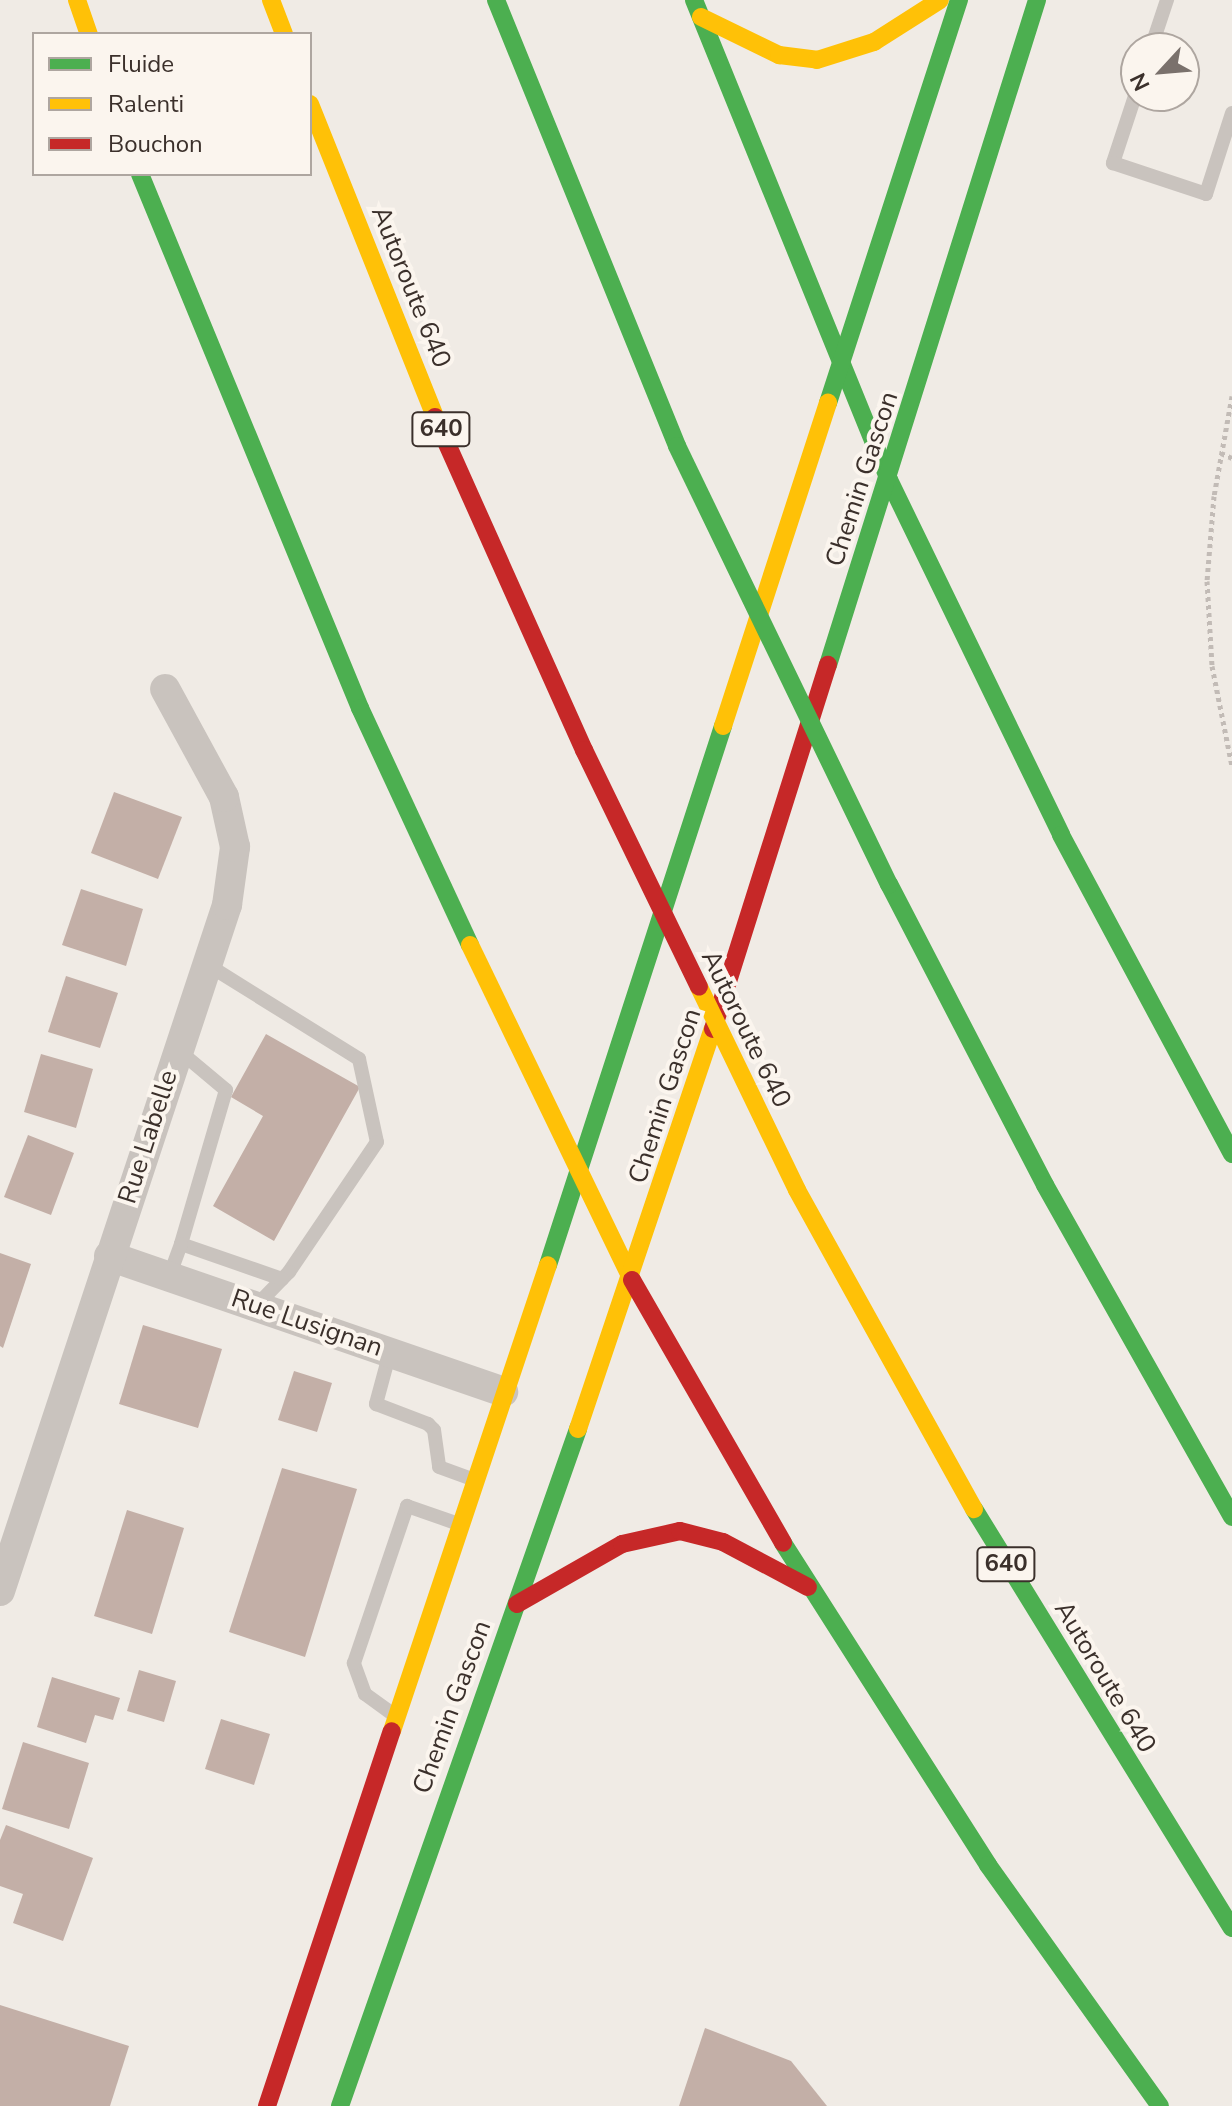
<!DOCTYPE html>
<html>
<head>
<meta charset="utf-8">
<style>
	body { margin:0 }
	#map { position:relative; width:1232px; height:2106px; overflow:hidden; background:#f0ebe5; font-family:"Nunito Sans",sans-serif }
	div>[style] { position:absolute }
	.building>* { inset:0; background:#c3afa7 }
	.path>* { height:5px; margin-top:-2.5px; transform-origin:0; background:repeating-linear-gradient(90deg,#c2bbb6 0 4px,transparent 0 8px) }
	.lane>* { height:14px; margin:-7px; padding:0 7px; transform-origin:7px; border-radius:7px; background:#c9c3be }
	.street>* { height:30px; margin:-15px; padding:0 15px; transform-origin:15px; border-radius:15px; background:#c9c3be }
	.fast>* { height:18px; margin:-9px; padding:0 9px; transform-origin:9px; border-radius:9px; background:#4caf50 }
	.slow>* { height:18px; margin:-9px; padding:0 9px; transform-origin:9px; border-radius:9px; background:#ffc107 }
	.jam>* { height:18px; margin:-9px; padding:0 9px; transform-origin:9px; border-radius:9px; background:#c62828 }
	.fast-bridge>* { height:18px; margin:-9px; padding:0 9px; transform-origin:9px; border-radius:9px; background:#4caf50 }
	.slow-bridge>* { height:18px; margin:-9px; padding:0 9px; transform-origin:9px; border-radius:9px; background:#ffc107 }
	.jam-bridge>* { height:18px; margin:-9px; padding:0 9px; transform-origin:9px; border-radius:9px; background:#c62828 }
	span { translate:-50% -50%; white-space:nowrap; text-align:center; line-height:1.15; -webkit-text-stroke:8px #fbf5ee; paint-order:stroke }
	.shield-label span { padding:2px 6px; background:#fbf5ee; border:2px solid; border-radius:6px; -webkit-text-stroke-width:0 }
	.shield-label { font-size:24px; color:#3b302b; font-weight:700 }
	.street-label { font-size:26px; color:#3b302b }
	.legend { position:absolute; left:32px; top:32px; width:280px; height:144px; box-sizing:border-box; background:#fbf5ee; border:2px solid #aea6a0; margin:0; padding:10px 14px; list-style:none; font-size:24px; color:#3b302b }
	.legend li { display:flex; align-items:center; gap:16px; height:40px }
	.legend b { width:40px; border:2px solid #aea6a0 }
	.north { position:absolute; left:1120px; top:32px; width:80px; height:80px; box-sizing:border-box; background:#fbf5ee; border:2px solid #aea6a0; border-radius:50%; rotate:244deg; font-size:22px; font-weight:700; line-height:32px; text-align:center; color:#3b302b }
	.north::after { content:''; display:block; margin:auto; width:28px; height:36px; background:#7a716c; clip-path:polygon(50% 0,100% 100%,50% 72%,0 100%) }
</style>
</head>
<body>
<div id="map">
	<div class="building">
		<div style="clip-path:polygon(114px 792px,182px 817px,158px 879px,91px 853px)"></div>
		<div style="clip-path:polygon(81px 889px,143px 909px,126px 966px,62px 945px)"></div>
		<div style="clip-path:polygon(66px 976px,118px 993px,100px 1048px,48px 1032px)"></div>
		<div style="clip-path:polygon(266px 1034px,360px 1087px,274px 1241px,213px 1206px,263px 1116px,231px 1097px)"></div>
		<div style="clip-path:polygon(41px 1054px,93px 1069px,76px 1128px,24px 1112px)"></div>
		<div style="clip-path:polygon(28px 1135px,74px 1153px,51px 1215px,4px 1197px)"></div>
		<div style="clip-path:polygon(0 1253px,31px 1264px,3px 1348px,0 1346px)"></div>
		<div style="clip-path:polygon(143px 1325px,222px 1349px,198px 1428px,119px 1404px)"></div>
		<div style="clip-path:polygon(294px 1371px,332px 1383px,317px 1432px,278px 1420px)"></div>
		<div style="clip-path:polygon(282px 1468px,357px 1489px,305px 1657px,229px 1632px)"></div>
		<div style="clip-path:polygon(127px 1510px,184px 1528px,152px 1634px,94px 1616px)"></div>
		<div style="clip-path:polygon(139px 1670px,176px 1681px,164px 1722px,127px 1711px)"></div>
		<div style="clip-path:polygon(52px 1677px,120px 1698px,113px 1720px,95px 1715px,86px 1743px,37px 1727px)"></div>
		<div style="clip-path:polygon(221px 1719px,270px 1734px,254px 1785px,205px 1769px)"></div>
		<div style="clip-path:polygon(23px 1742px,89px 1763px,69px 1829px,2px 1809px)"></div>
		<div style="clip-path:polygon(6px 1825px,93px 1858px,63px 1941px,13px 1923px,23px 1894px,0 1886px,0 1840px)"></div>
		<div style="clip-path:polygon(0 2005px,129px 2046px,110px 2106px,0 2106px)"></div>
		<div style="clip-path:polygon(705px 2028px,791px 2061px,827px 2106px,679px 2106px)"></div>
	</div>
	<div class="path">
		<div style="left:1232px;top:396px;width:102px;rotate:100.2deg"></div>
		<div style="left:1214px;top:496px;width:85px;rotate:94.7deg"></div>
		<div style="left:1207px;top:581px;width:85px;rotate:86.6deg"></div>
		<div style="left:1212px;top:666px;width:102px;rotate:78.7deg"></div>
		<div style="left:1221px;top:453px;width:12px;rotate:24deg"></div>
	</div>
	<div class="lane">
		<div style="left:1151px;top:48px;width:51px;rotate:-71.6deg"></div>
		<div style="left:1136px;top:93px;width:74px;rotate:108.2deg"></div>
		<div style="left:1113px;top:163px;width:98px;rotate:18.4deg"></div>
		<div style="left:1206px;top:194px;width:85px;rotate:-72.2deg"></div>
		<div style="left:208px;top:965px;width:178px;rotate:31.9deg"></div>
		<div style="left:359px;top:1059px;width:85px;rotate:77.8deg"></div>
		<div style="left:377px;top:1142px;width:157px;rotate:124.1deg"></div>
		<div style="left:289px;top:1272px;width:47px;rotate:134.1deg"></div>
		<div style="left:177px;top:1049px;width:64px;rotate:39.9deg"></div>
		<div style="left:226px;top:1090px;width:160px;rotate:106.3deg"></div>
		<div style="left:181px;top:1244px;width:107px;rotate:19.1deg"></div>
		<div style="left:169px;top:1277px;width:35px;rotate:-70deg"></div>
		<div style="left:390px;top:1352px;width:54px;rotate:105.1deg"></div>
		<div style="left:376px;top:1404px;width:56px;rotate:21deg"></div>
		<div style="left:428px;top:1424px;width:8px;rotate:45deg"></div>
		<div style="left:434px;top:1430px;width:37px;rotate:82deg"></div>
		<div style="left:439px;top:1467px;width:38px;rotate:20deg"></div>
		<div style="left:394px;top:1715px;width:36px;rotate:-144deg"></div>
		<div style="left:365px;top:1694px;width:33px;rotate:-110deg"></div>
		<div style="left:354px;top:1663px;width:166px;rotate:-71.3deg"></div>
		<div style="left:407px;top:1506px;width:52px;rotate:19.1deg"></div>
	</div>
	<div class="street">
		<div style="left:109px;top:1256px;width:417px;rotate:19deg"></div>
		<div style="left:0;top:1591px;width:723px;rotate:-71.69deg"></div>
		<div style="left:227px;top:905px;width:59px;rotate:-82.1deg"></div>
		<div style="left:235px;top:847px;width:51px;rotate:-102.4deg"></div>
		<div style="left:224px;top:797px;width:123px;rotate:-118.6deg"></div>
	</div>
	<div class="fast">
		<div style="left:496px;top:0;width:481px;rotate:67.9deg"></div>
		<div style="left:694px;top:0;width:518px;rotate:67.89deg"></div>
		<div style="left:140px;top:174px;width:578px;rotate:67.61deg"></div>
		<div style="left:360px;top:708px;width:261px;rotate:65.1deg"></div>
		<div style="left:828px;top:403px;width:424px;rotate:-72deg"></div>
		<div style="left:889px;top:480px;width:394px;rotate:64.1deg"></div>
		<div style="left:1061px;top:835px;width:362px;rotate:61.8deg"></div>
		<div style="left:828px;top:665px;width:697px;rotate:-72.55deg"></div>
		<div style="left:889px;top:884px;width:339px;rotate:62.6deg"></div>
		<div style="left:1045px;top:1185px;width:381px;rotate:60.6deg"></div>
		<div style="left:548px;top:1265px;width:567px;rotate:-72.01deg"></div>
		<div style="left:974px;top:1509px;width:492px;rotate:58.4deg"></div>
		<div style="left:783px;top:1543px;width:382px;rotate:57.5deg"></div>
		<div style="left:988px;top:1865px;width:296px;rotate:54.5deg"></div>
		<div style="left:340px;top:2106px;width:718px;rotate:-70.63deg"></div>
	</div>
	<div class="slow">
		<div style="left:77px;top:0;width:36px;rotate:71deg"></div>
		<div style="left:271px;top:0;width:36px;rotate:69deg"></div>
		<div style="left:701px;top:17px;width:87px;rotate:26deg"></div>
		<div style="left:779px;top:55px;width:38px;rotate:7deg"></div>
		<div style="left:817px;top:60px;width:60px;rotate:-17.5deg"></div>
		<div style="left:874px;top:42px;width:78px;rotate:-32.5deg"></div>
		<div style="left:310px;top:104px;width:337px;rotate:68.2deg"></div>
		<div style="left:723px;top:726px;width:340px;rotate:-72deg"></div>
		<div style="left:470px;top:945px;width:372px;rotate:64.2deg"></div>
		<div style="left:797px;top:1190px;width:365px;rotate:61deg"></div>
		<div style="left:578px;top:1429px;width:422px;rotate:-71.4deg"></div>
		<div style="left:392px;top:1731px;width:491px;rotate:-71.5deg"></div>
	</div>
	<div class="jam">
		<div style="left:435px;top:417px;width:365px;rotate:65.9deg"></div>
		<div style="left:713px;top:1029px;width:382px;rotate:-72.5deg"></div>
		<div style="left:632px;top:1280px;width:303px;rotate:60.1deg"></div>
		<div style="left:517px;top:1604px;width:121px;rotate:-29.7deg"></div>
		<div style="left:622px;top:1544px;width:59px;rotate:-12.6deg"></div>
		<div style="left:680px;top:1531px;width:44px;rotate:14.3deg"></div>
		<div style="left:723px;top:1542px;width:96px;rotate:27.9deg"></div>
		<div style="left:267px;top:2106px;width:395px;rotate:-71.6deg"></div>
	</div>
	<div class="fast-bridge">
		<div style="left:677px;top:446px;width:487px;rotate:64.2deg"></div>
	</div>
	<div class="slow-bridge">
		<div style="left:699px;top:987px;width:225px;rotate:64.2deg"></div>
	</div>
	<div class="jam-bridge">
		<div style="left:584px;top:750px;width:263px;rotate:64.1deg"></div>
	</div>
	<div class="shield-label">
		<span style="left:441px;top:429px">640</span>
		<span style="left:1006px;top:1564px">640</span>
	</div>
	<div class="street-label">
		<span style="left:411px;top:287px;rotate:68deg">Autoroute 640</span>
		<span style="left:862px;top:479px;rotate:-72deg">Chemin Gascon</span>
		<span style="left:746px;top:1029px;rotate:64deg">Autoroute 640</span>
		<span style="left:665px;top:1096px;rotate:-72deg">Chemin Gascon</span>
		<span style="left:148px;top:1137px;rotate:-72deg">Rue Labelle</span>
		<span style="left:307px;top:1323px;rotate:19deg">Rue Lusignan</span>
		<span style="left:1105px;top:1677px;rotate:59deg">Autoroute 640</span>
		<span style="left:452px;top:1707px;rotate:-70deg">Chemin Gascon</span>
	</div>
	<ul class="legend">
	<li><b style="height:10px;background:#4caf50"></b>Fluide</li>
	<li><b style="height:10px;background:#ffc107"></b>Ralenti</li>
	<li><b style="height:10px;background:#c62828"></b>Bouchon</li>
	</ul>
	<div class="north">N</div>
</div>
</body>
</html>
